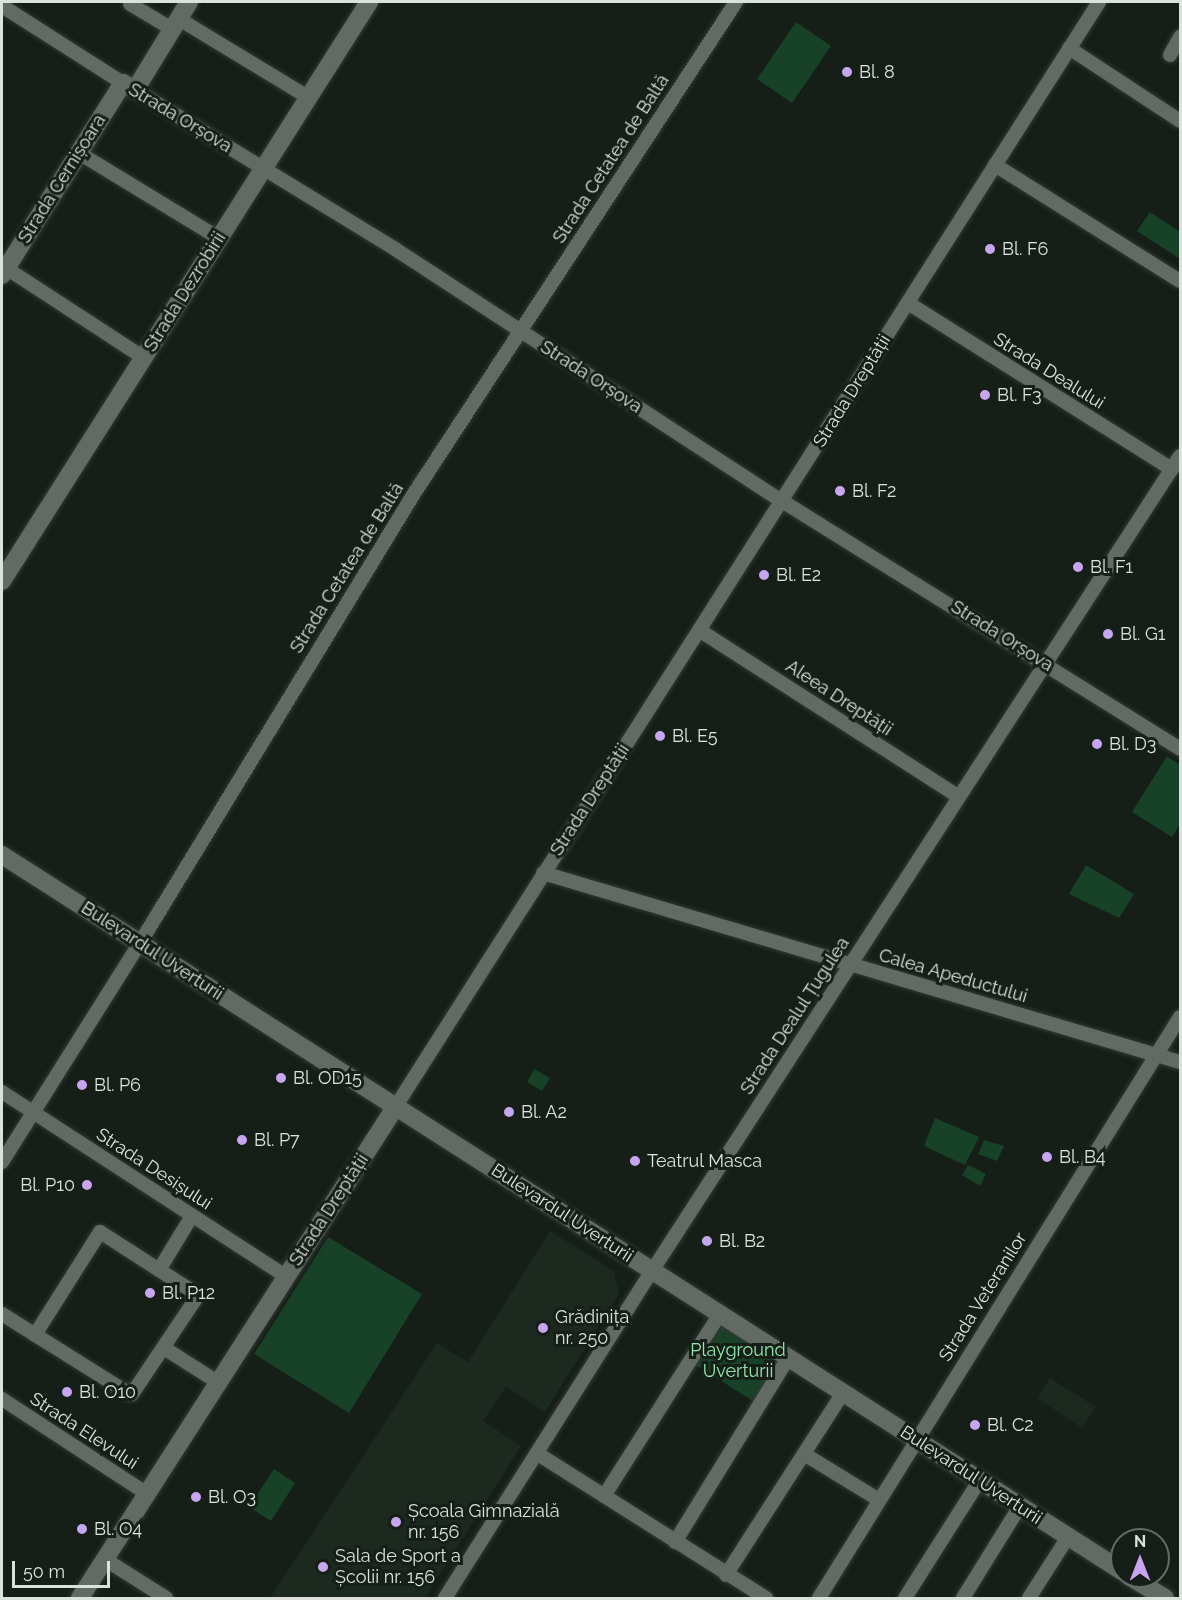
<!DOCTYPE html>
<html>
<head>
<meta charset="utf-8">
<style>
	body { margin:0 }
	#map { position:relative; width:1182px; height:1600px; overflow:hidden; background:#151e17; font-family:Raleway,sans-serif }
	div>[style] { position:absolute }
	.built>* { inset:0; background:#1b291f }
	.green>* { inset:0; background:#184227 }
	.roads { filter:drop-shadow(0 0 2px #333834) drop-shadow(0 0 2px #333834) }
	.minor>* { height:14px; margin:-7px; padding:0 7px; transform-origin:7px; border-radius:7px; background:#616b63 }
	.tertiary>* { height:18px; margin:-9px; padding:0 9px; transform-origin:9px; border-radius:9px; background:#616b63 }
	.secondary>* { height:18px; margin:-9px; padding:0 9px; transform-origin:9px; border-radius:9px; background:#616b63 }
	.dots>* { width:16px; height:16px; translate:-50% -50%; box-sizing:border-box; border:3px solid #151e17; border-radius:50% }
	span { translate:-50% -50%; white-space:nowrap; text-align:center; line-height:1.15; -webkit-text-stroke:6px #151e17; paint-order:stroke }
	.poi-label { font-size:18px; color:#dbe1dd }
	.left { translate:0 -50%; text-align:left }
	.right { translate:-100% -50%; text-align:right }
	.street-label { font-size:18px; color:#dbe1dd }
	.park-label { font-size:18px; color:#91e7ab }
	.frame { position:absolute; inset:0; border:3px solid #dbe1dd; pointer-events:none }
	.north { position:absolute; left:1110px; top:1528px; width:60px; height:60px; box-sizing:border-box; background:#151e17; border:2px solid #646c66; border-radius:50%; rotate:0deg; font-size:16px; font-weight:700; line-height:24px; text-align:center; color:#dbe1dd }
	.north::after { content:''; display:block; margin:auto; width:21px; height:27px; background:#c7a6ef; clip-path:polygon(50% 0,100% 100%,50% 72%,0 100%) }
	.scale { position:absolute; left:12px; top:1561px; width:98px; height:27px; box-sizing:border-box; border:3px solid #dbe1dd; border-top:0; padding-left:8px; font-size:18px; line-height:21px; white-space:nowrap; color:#dbe1dd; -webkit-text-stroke:4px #151e17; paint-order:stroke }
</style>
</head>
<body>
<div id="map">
	<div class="built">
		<div style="clip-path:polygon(550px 1231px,614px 1271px,619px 1294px,545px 1412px,506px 1387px,483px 1421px,521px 1446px,425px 1598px,270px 1598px,437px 1343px,468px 1362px)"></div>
		<div style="clip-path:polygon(1050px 1378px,1096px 1407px,1082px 1428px,1037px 1398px)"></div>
	</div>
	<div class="green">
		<div style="clip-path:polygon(796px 22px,831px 46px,792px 103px,757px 79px)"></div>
		<div style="clip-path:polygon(1150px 212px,1180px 232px,1180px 259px,1137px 231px)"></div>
		<div style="clip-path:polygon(1167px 756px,1180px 765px,1180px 824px,1172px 837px,1132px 812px)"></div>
		<div style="clip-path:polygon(1086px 865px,1134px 894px,1119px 918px,1069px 894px)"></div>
		<div style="clip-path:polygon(534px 1069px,550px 1078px,542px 1091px,527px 1082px)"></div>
		<div style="clip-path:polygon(935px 1118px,979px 1137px,965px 1165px,924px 1146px)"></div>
		<div style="clip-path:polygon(984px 1140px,1004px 1146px,997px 1161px,978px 1154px)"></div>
		<div style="clip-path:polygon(968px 1165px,986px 1174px,980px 1186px,962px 1175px)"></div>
		<div style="clip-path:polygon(328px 1237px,422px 1294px,349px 1413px,254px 1354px)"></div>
		<div style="clip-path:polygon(723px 1323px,780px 1359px,753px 1401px,696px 1365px)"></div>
		<div style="clip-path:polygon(274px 1469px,295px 1483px,271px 1521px,249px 1507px)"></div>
	</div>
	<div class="roads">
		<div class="minor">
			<div style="left:130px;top:4px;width:49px;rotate:30.8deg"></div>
			<div style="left:2px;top:6px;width:143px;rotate:32.5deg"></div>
			<div style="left:179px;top:19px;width:151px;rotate:31.2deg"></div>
			<div style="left:1069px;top:48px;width:133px;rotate:33.3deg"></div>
			<div style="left:1170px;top:55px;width:21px;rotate:-61deg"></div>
			<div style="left:135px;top:90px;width:305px;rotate:31.4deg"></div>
			<div style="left:395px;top:249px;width:462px;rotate:33.1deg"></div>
			<div style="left:782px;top:501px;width:469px;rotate:31.9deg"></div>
			<div style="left:79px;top:153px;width:164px;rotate:31.3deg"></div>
			<div style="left:995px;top:165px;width:218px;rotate:32.1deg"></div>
			<div style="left:6px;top:268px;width:165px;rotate:33.1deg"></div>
			<div style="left:908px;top:303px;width:312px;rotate:32.2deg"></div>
			<div style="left:699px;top:630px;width:309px;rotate:32.7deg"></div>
			<div style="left:543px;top:873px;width:664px;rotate:16.53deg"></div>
			<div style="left:2px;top:1092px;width:340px;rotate:33deg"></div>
			<div style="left:396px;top:1106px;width:1309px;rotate:-57.51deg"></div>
			<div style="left:2px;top:1162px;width:259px;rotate:-57.8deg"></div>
			<div style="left:140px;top:943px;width:528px;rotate:-58.63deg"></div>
			<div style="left:415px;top:492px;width:586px;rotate:-56.77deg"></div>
			<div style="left:159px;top:1270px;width:63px;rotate:-58.6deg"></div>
			<div style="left:2px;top:1314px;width:149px;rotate:32.1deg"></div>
			<div style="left:128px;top:1393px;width:4px;rotate:14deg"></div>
			<div style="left:132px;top:1394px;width:113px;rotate:-56.2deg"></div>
			<div style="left:195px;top:1300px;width:7px;rotate:-90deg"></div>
			<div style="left:195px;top:1293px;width:113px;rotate:-147.3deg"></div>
			<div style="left:100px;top:1232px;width:122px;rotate:122.3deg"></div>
			<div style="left:164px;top:1348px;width:65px;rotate:32.5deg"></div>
			<div style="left:2px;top:1399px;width:173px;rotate:33.2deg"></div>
			<div style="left:538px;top:1454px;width:270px;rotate:32.3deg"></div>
			<div style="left:804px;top:1454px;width:88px;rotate:31.5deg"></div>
			<div style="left:604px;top:1496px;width:216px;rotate:-57.5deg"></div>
			<div style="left:675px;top:1542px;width:216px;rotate:-58.4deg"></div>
			<div style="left:106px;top:1560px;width:71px;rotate:32.3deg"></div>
			<div style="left:726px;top:1575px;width:216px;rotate:-57.3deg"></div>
			<div style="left:445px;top:1598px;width:387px;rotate:-57.7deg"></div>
			<div style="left:652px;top:1271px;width:971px;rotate:-57.06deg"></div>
			<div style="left:819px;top:1598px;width:684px;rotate:-58.15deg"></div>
			<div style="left:905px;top:1598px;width:140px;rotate:-57.6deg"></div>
			<div style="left:963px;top:1598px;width:108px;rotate:-58.2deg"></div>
			<div style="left:1029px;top:1598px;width:72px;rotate:-57.4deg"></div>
		</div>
		<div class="tertiary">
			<div style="left:2px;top:275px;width:227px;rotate:-57.8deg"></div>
			<div style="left:123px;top:83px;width:14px;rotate:30deg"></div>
			<div style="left:135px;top:90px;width:103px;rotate:-58.5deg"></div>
			<div style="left:2px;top:581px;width:686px;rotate:-57.63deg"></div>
			<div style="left:80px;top:1598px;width:585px;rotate:-57.29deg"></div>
		</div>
		<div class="secondary">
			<div style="left:2px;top:855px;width:1329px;rotate:32.59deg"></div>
			<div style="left:1129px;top:1576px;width:42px;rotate:31.4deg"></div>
		</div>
	</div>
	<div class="dots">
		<div style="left:847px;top:72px;background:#c7a6ef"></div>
		<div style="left:990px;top:249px;background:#c7a6ef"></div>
		<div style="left:985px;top:395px;background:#c7a6ef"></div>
		<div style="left:840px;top:491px;background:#c7a6ef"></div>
		<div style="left:1078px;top:567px;background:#c7a6ef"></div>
		<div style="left:764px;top:575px;background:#c7a6ef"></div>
		<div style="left:1108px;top:634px;background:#c7a6ef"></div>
		<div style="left:660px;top:736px;background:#c7a6ef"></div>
		<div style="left:1097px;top:744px;background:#c7a6ef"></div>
		<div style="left:281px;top:1078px;background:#c7a6ef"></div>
		<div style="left:82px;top:1085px;background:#c7a6ef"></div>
		<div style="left:509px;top:1112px;background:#c7a6ef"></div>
		<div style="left:242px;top:1140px;background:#c7a6ef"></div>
		<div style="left:1047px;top:1157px;background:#c7a6ef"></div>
		<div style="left:635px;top:1161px;background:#c7a6ef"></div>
		<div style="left:87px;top:1185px;background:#c7a6ef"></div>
		<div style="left:707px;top:1241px;background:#c7a6ef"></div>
		<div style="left:150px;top:1293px;background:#c7a6ef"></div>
		<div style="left:543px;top:1328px;background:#c7a6ef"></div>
		<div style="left:67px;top:1392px;background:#c7a6ef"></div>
		<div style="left:975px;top:1425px;background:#c7a6ef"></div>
		<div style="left:196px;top:1497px;background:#c7a6ef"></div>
		<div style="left:396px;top:1522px;background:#c7a6ef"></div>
		<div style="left:82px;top:1529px;background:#c7a6ef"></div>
		<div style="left:323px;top:1567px;background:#c7a6ef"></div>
	</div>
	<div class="poi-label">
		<span class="left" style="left:859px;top:72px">Bl. 8</span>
		<span class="left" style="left:1002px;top:249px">Bl. F6</span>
		<span class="left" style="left:997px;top:395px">Bl. F3</span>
		<span class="left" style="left:852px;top:491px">Bl. F2</span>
		<span class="left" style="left:1090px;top:567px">Bl. F1</span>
		<span class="left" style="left:776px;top:575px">Bl. E2</span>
		<span class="left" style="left:1120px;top:634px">Bl. G1</span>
		<span class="left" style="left:672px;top:736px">Bl. E5</span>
		<span class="left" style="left:1109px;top:744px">Bl. D3</span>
		<span class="left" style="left:293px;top:1078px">Bl. OD15</span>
		<span class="left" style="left:94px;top:1085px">Bl. P6</span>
		<span class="left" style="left:521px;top:1112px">Bl. A2</span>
		<span class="left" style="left:254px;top:1140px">Bl. P7</span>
		<span class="left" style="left:1059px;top:1157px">Bl. B4</span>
		<span class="left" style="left:647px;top:1161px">Teatrul Masca</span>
		<span class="right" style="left:75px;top:1185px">Bl. P10</span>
		<span class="left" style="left:719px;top:1241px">Bl. B2</span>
		<span class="left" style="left:162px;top:1293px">Bl. P12</span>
		<span class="left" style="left:555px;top:1328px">Grădinița<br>nr. 250</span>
		<span class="left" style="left:79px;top:1392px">Bl. O10</span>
		<span class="left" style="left:987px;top:1425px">Bl. C2</span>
		<span class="left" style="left:208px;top:1497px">Bl. O3</span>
		<span class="left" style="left:408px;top:1522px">Școala Gimnazială<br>nr. 156</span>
		<span class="left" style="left:94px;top:1529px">Bl. O4</span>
		<span class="left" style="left:335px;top:1567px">Sala de Sport a<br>Școlii nr. 156</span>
	</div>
	<div class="street-label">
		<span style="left:180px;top:118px;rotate:31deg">Strada Orșova</span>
		<span style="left:611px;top:159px;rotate:-57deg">Strada Cetatea de Baltă</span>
		<span style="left:62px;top:179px;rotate:-58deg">Strada Cernișoara</span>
		<span style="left:185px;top:292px;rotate:-58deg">Strada Dezrobirii</span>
		<span style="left:1049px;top:371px;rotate:32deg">Strada Dealului</span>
		<span style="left:591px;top:377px;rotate:33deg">Strada Orșova</span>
		<span style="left:852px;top:391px;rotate:-58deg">Strada Dreptății</span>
		<span style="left:347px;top:568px;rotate:-58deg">Strada Cetatea de Baltă</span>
		<span style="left:1002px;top:636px;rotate:32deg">Strada Orșova</span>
		<span style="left:839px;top:698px;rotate:33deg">Aleea Dreptății</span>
		<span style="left:590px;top:800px;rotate:-57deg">Strada Dreptății</span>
		<span style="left:152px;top:951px;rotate:33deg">Bulevardul Uverturii</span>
		<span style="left:953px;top:976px;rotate:16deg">Calea Apeductului</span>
		<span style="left:795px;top:1016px;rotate:-57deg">Strada Dealul Țugulea</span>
		<span style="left:154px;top:1169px;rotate:33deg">Strada Desișului</span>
		<span style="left:329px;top:1210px;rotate:-57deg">Strada Dreptății</span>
		<span style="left:562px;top:1213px;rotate:33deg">Bulevardul Uverturii</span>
		<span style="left:983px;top:1297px;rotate:-58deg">Strada Veteranilor</span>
		<span style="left:84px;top:1431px;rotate:33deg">Strada Elevului</span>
		<span style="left:971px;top:1475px;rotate:33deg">Bulevardul Uverturii</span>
	</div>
	<div class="park-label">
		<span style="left:738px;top:1361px">Playground<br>Uverturii</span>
	</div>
	<div class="frame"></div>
	<div class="north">N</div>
	<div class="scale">50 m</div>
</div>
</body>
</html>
